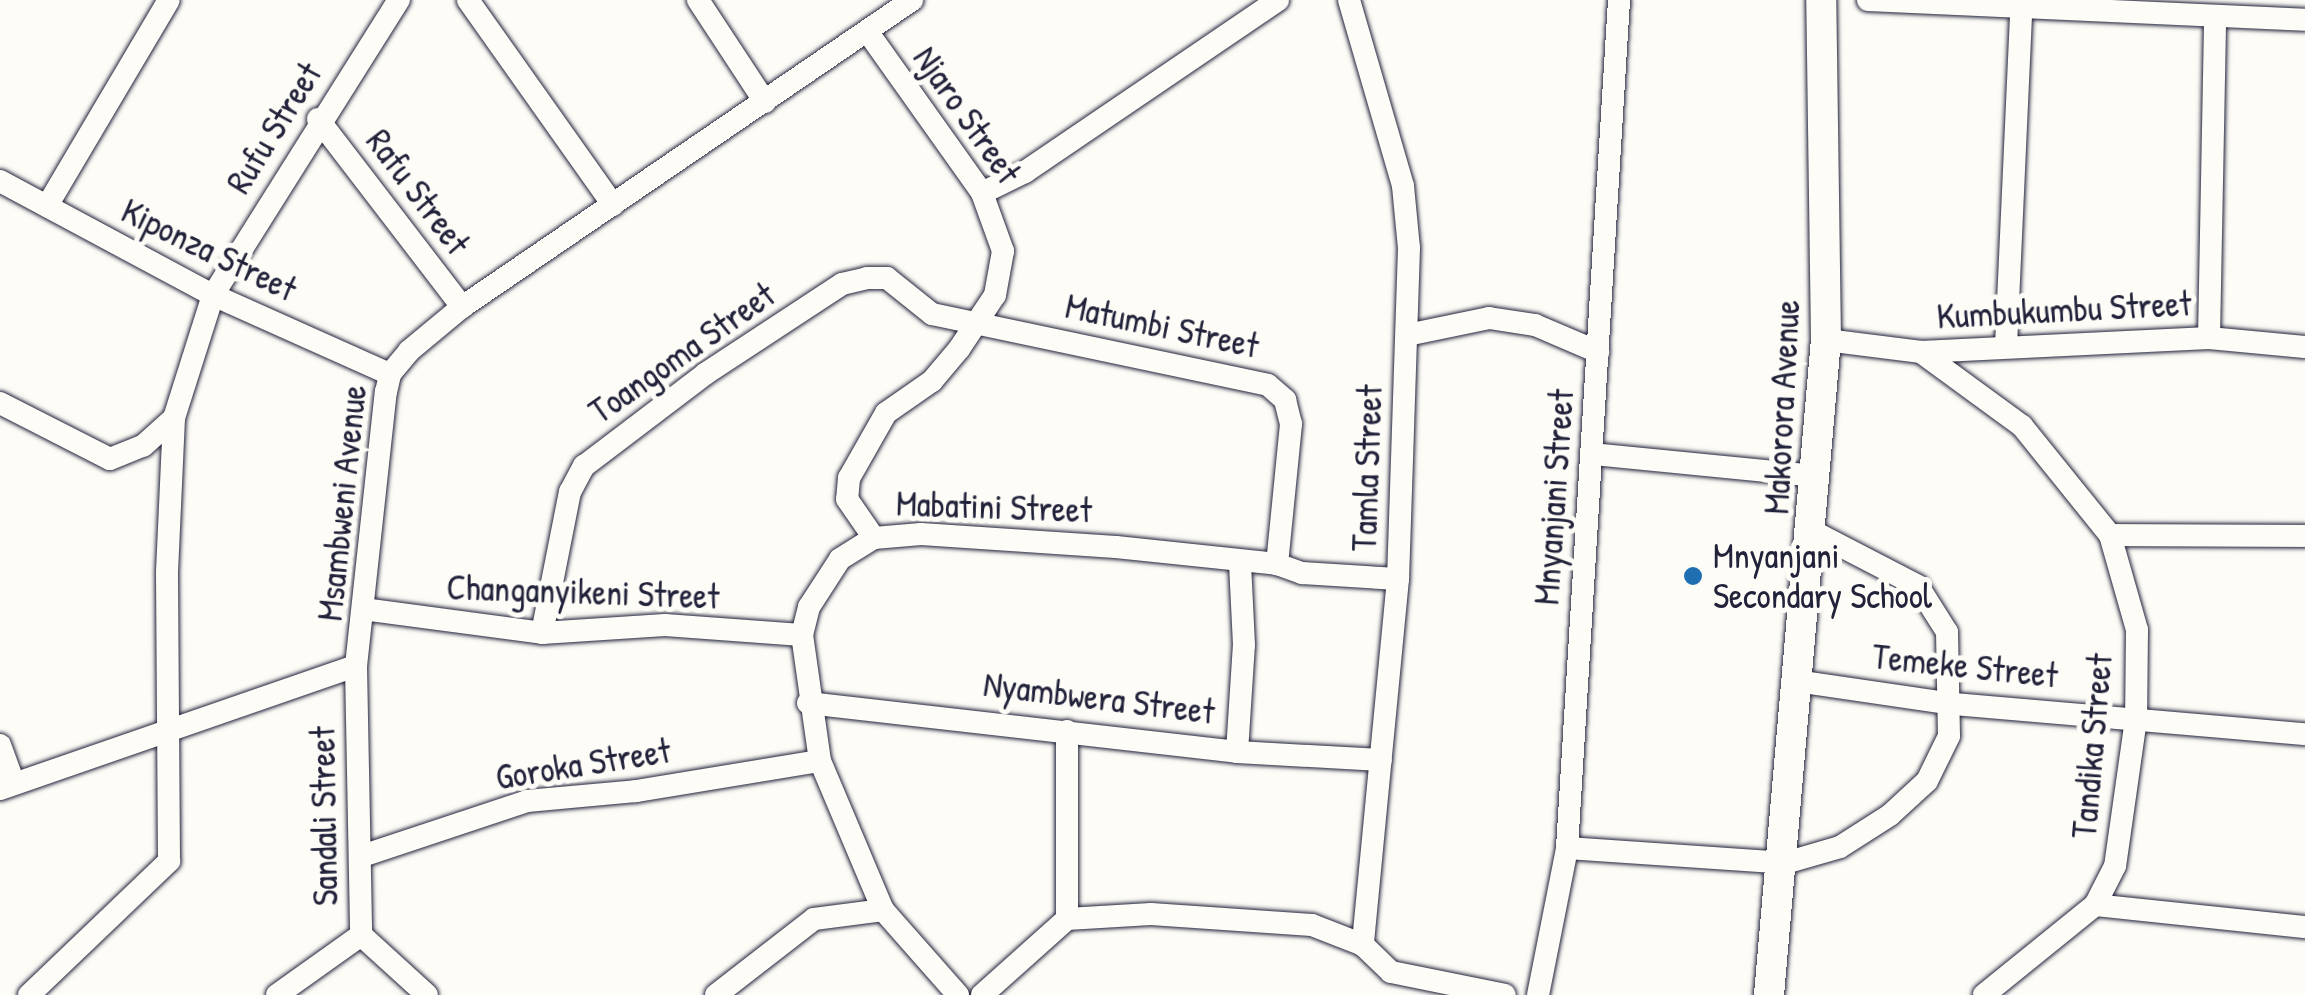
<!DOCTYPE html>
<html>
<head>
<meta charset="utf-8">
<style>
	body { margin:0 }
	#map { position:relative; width:2305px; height:995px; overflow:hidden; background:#fdfcf7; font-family:"Patrick Hand",sans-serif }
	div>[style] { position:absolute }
	.roads { filter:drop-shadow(0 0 2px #22223b) drop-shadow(0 0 2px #22223b) }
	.minor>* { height:22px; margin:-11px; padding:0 11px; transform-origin:11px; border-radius:11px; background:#fdfcf7 }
	.tertiary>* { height:30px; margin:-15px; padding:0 15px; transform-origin:15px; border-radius:15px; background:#fdfcf7 }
	.dots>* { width:28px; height:28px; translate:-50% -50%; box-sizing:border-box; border:5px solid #fdfcf7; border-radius:50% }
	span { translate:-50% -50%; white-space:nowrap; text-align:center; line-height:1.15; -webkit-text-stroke:10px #fdfcf7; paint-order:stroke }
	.street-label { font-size:35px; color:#22223b }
	.poi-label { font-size:35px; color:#22223b }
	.left { translate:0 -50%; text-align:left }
</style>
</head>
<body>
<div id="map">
	<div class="roads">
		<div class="minor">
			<div style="left:468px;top:0;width:251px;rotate:54.7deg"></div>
			<div style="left:698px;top:0;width:122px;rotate:56.7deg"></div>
			<div style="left:1349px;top:0;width:194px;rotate:73.8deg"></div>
			<div style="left:1403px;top:186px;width:62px;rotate:84.5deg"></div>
			<div style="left:1409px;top:248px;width:331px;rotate:91.9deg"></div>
			<div style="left:1398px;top:579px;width:368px;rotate:95.5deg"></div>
			<div style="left:1868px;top:0;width:437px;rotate:2.6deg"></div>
			<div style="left:867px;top:31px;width:199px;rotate:54.6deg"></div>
			<div style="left:982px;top:193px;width:62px;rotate:70.1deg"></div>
			<div style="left:1003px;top:251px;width:45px;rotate:100.3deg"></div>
			<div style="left:995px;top:295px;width:65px;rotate:123.7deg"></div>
			<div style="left:959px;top:349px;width:42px;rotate:130.2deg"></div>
			<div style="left:932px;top:381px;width:56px;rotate:145.2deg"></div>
			<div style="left:886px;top:413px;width:75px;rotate:119.6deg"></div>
			<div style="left:849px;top:478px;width:21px;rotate:95deg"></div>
			<div style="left:847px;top:499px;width:47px;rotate:55.3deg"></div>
			<div style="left:318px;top:119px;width:237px;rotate:52.5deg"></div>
			<div style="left:0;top:181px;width:242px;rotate:28.2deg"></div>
			<div style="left:213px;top:295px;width:194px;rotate:24.1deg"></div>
			<div style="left:982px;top:193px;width:48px;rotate:-26deg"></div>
			<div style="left:1025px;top:172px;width:306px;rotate:-34.2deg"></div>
			<div style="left:47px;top:206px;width:239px;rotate:-59.4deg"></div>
			<div style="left:1407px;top:335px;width:84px;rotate:-11.7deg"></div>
			<div style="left:1489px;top:318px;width:47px;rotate:8.7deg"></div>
			<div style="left:1535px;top:325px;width:69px;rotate:23.2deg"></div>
			<div style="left:2209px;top:338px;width:320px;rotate:-88.9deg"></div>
			<div style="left:1826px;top:340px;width:96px;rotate:7.2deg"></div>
			<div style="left:1921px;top:352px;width:288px;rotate:-2.8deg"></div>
			<div style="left:2209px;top:338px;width:96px;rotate:5.4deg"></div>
			<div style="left:2006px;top:346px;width:335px;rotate:-87.4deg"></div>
			<div style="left:1921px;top:352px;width:125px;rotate:36.2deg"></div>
			<div style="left:2022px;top:426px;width:140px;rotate:51.1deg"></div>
			<div style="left:2110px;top:535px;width:99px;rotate:74.1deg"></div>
			<div style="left:2137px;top:630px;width:89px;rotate:90.6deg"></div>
			<div style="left:2136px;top:719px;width:148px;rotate:98.1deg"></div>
			<div style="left:2115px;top:866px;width:44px;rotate:117.1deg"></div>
			<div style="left:2095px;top:905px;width:143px;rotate:141deg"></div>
			<div style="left:0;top:403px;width:123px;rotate:27deg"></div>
			<div style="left:110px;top:459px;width:35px;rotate:-22deg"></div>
			<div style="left:143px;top:446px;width:42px;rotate:-42.1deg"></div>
			<div style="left:1592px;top:454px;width:226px;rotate:5.6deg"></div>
			<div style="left:2110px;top:535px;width:195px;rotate:0.3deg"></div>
			<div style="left:363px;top:609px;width:181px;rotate:7.6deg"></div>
			<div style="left:542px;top:633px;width:123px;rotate:-3.7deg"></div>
			<div style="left:665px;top:625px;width:137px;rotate:4.2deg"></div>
			<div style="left:542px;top:633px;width:144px;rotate:-78.8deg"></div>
			<div style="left:570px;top:492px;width:30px;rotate:-62deg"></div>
			<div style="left:584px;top:466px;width:152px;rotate:-37.2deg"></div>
			<div style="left:705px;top:374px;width:164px;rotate:-33.3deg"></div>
			<div style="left:842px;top:284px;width:26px;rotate:-13deg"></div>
			<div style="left:867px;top:278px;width:20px"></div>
			<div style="left:887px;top:278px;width:58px;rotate:38.7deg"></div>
			<div style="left:932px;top:314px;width:343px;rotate:11.9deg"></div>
			<div style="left:1268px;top:385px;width:23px;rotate:41deg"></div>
			<div style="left:1285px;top:400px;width:25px;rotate:76deg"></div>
			<div style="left:1291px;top:424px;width:141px;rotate:95.7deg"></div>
			<div style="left:356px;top:666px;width:269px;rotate:88.9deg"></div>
			<div style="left:361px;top:935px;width:89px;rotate:42.3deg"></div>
			<div style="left:1796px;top:681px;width:159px;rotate:8.3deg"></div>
			<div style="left:1953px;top:704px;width:353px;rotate:4.9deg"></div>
			<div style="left:808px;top:703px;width:432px;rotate:6.5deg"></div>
			<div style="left:1237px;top:752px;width:144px;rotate:3.2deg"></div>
			<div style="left:1067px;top:731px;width:188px;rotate:90deg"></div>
			<div style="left:0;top:745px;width:38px;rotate:70deg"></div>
			<div style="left:1237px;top:752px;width:107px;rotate:-86.3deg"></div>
			<div style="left:1244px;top:645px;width:83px;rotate:-92.8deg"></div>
			<div style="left:0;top:789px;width:377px;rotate:-19.1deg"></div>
			<div style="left:356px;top:666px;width:276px;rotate:-83.8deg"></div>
			<div style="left:386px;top:392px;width:18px;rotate:-77deg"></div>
			<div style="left:390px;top:374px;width:30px;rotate:-50deg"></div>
			<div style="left:409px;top:351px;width:69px;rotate:-39.7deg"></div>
			<div style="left:462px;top:307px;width:545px;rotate:-34.3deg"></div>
			<div style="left:1567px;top:848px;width:219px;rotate:3.9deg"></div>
			<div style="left:1785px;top:863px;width:57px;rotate:-16.2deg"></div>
			<div style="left:1840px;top:847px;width:59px;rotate:-32.6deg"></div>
			<div style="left:1890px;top:815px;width:50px;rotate:-42.6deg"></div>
			<div style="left:1927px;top:781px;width:50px;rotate:-63.9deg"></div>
			<div style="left:1949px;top:736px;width:104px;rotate:-91.1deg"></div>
			<div style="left:1947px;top:632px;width:54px;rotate:-122.2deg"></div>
			<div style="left:1918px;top:586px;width:117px;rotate:-152.6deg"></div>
			<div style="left:362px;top:856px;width:174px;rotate:-18.4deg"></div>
			<div style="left:527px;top:801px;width:109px;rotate:-5.2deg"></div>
			<div style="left:636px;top:791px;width:186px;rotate:-9.3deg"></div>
			<div style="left:2095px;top:905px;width:211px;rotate:6deg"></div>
			<div style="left:29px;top:995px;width:194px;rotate:-43.7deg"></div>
			<div style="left:169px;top:861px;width:289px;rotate:-90.4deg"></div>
			<div style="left:167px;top:572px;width:154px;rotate:-87.4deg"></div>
			<div style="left:174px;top:418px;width:129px;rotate:-72.4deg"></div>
			<div style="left:213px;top:295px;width:349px;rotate:-57.8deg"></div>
			<div style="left:277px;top:995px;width:103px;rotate:-35.5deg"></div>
			<div style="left:716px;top:995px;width:124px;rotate:-37.8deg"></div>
			<div style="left:814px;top:919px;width:70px;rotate:-7.4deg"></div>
			<div style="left:958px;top:995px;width:113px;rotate:-131.4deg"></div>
			<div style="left:883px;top:910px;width:162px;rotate:-112.9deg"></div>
			<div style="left:820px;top:761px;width:127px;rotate:-98.1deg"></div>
			<div style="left:802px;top:635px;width:29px;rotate:-76deg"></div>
			<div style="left:809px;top:607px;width:57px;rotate:-57.1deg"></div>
			<div style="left:840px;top:559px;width:40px;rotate:-32deg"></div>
			<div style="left:874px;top:538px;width:47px;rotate:-4.9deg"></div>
			<div style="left:921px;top:534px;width:195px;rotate:3.8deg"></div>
			<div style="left:1116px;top:547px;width:162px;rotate:6deg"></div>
			<div style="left:1277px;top:564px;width:27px;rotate:20deg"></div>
			<div style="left:1302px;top:573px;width:96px;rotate:3.6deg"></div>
			<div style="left:982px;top:995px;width:114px;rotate:-41.8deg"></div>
			<div style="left:1067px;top:919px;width:84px;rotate:-3.4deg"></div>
			<div style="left:1151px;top:914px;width:161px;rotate:3.9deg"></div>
			<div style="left:1312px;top:925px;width:55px;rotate:21.4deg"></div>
			<div style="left:1363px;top:945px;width:39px;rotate:44deg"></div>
			<div style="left:1391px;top:972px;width:116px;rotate:11.4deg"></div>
			<div style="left:1538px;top:995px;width:150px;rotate:-78.8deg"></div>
			<div style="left:1567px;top:848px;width:850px;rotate:-86.49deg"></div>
		</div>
		<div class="tertiary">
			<div style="left:1769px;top:995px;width:657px;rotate:-85.03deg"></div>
			<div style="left:1826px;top:340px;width:340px;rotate:-90.8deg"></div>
		</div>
	</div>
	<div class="dots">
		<div style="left:1693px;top:576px;background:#1f6fb2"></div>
	</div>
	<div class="street-label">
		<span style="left:967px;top:115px;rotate:55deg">Njaro Street</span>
		<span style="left:274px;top:128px;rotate:-58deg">Rufu Street</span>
		<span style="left:418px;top:192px;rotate:53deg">Rafu Street</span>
		<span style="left:209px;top:250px;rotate:26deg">Kiponza Street</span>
		<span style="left:2064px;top:310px;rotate:-3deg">Kumbukumbu Street</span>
		<span style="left:1162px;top:326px;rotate:12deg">Matumbi Street</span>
		<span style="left:682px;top:353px;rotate:-35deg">Toangoma Street</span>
		<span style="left:1782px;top:407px;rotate:-87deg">Makorora Avenue</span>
		<span style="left:1367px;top:468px;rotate:-88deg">Tamla Street</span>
		<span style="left:1554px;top:497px;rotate:-86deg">Mnyanjani Street</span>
		<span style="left:342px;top:503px;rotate:-84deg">Msambweni Avenue</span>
		<span style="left:994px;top:507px;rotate:2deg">Mabatini Street</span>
		<span style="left:583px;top:592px;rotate:2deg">Changanyikeni Street</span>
		<span style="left:1965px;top:666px;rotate:6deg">Temeke Street</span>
		<span style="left:1099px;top:698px;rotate:7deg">Nyambwera Street</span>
		<span style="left:2092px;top:746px;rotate:-85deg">Tandika Street</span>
		<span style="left:583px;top:764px;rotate:-9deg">Goroka Street</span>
		<span style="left:324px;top:816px;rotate:-91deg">Sandali Street</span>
	</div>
	<div class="poi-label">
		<span class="left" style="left:1713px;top:576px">Mnyanjani<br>Secondary School</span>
	</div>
</div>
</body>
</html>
